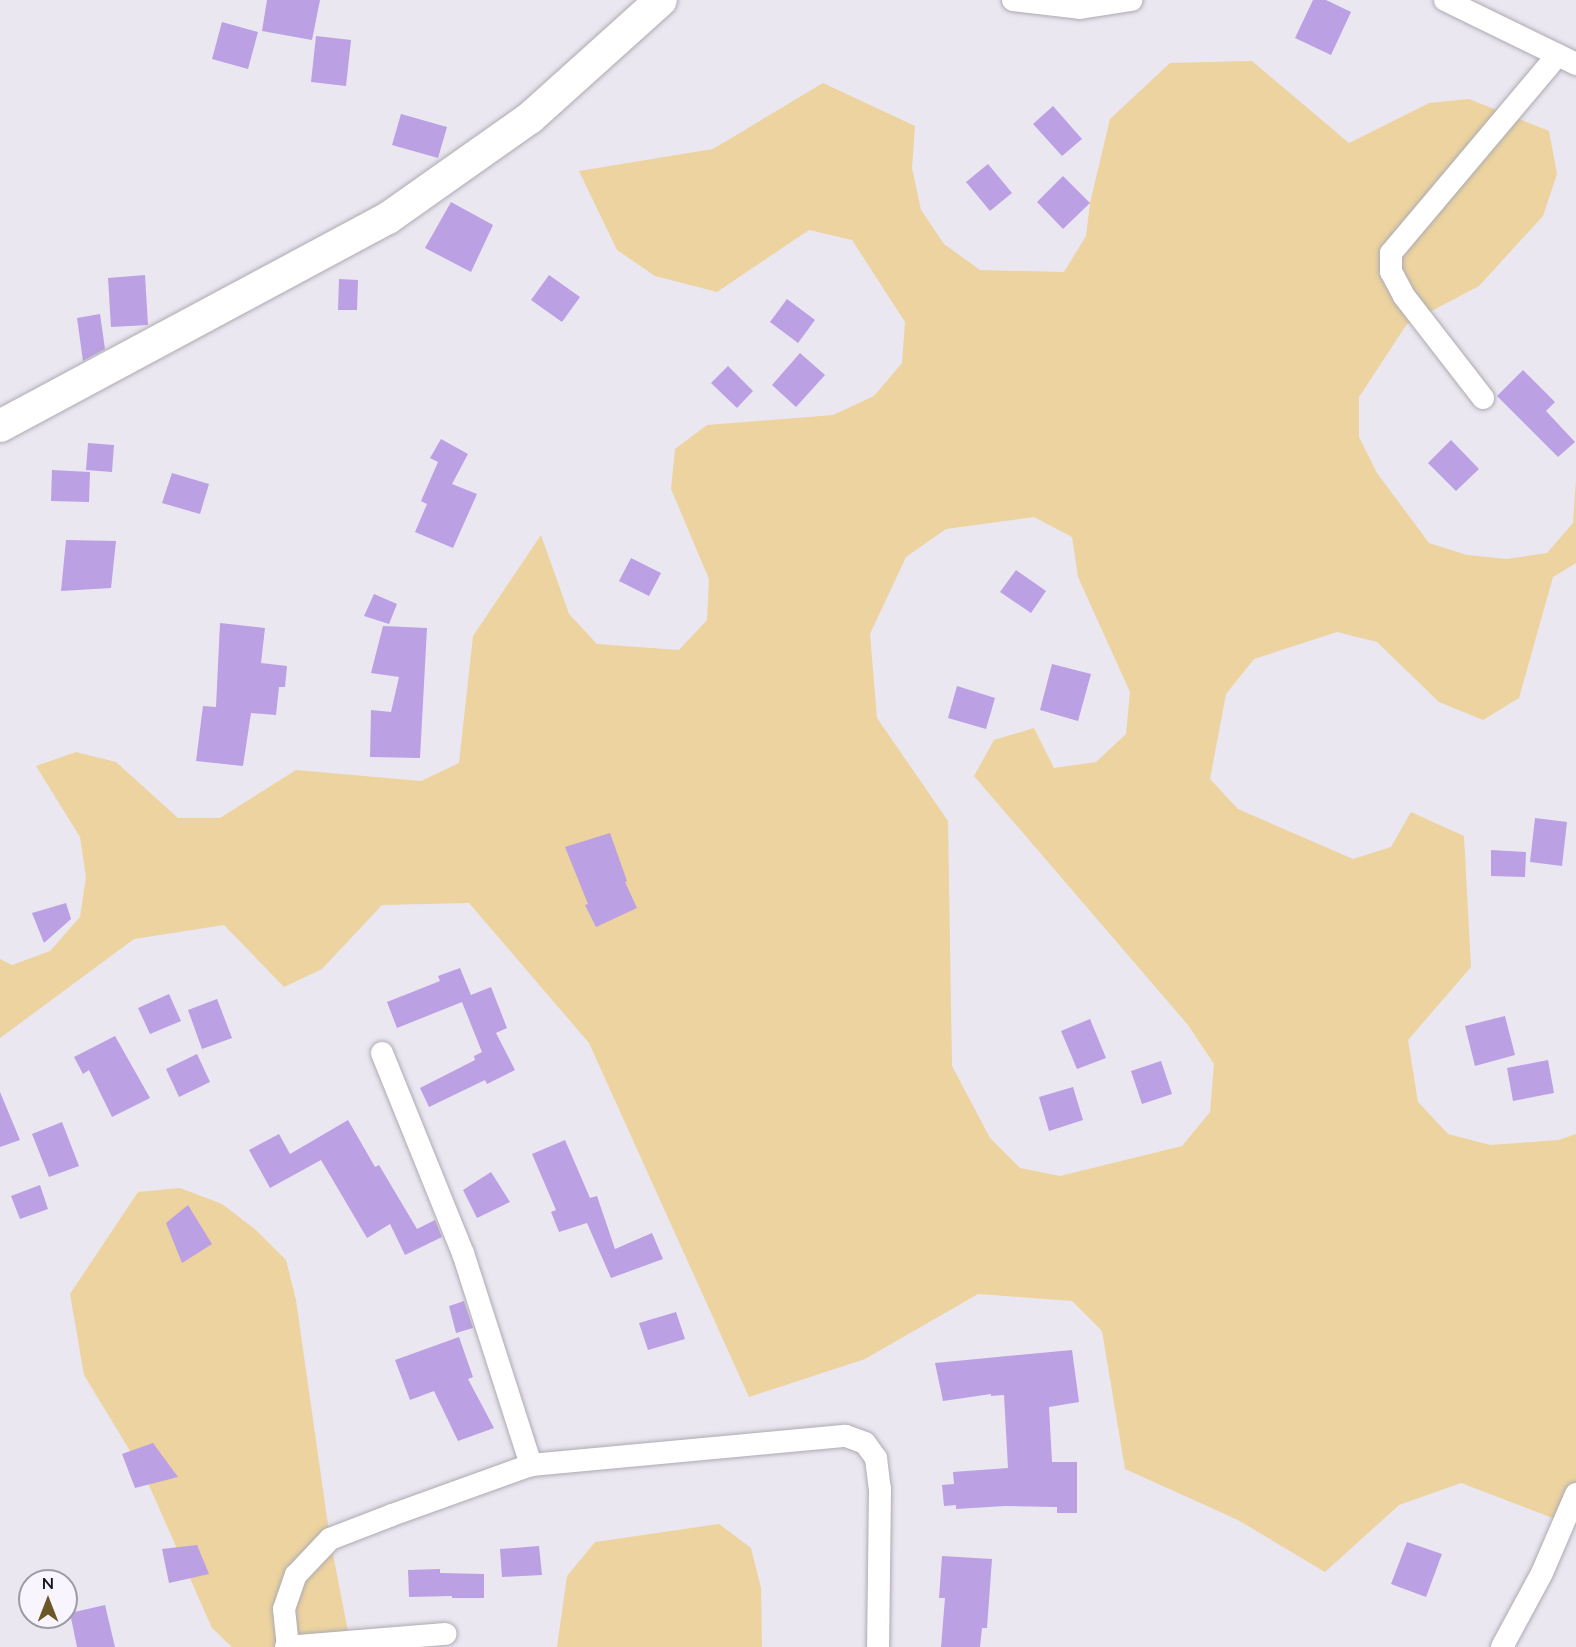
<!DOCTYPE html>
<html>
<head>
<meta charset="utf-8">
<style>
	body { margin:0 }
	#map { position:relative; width:1576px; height:1647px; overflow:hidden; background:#ebe7f0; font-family:Lato,sans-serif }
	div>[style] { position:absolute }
	.green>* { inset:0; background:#ecd39f }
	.building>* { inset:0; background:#bba0e3 }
	.roads { filter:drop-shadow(0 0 2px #adaab2) drop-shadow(0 0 2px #adaab2) }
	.street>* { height:22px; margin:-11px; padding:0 11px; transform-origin:11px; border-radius:11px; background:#fff }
	.secondary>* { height:32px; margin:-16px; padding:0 16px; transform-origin:16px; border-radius:16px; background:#fff }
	span { translate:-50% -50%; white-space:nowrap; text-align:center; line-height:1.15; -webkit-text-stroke:4.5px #f8f5fe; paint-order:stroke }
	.north { position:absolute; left:18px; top:1569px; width:60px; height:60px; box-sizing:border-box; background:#f8f5fe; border:2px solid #9d9ba2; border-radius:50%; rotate:0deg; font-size:16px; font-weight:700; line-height:24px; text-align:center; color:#151417 }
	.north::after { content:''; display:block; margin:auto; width:21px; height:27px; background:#6c5726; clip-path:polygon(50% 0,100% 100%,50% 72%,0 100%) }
</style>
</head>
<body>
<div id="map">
	<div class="green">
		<div style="clip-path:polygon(evenodd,1252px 61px,1349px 143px,1429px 103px,1469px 99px,1549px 131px,1557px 174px,1543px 216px,1479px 286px,1407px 324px,1359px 397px,1359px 437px,1377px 473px,1429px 543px,1467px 555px,1507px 559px,1547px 553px,1573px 523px,1576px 479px,1576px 563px,1553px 577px,1519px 698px,1483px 720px,1439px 702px,1377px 642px,1337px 632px,1254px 659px,1226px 694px,1210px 779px,1238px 809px,1353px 859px,1391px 847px,1411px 812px,1464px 836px,1471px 967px,1408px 1040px,1418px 1102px,1448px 1134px,1490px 1145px,1559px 1140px,1576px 1134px,1576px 1527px,1461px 1483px,1399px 1505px,1325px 1572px,1238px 1520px,1125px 1469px,1102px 1331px,1072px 1301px,978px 1294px,865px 1359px,749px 1397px,589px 1043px,469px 903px,382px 905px,322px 969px,284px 987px,224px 925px,134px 939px,0 1038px,0 959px,12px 965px,50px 951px,80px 917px,86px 877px,80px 837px,36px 766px,76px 752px,116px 762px,178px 818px,220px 818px,296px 770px,421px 781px,459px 763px,473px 636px,541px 535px,569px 614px,597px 644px,679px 650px,707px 620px,709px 579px,671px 489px,675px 449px,707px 425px,833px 415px,874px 396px,902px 363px,905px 322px,852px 240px,809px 230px,717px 292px,655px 276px,617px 250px,579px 171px,713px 149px,823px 83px,915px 126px,912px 168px,921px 210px,944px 244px,980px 270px,1064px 272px,1086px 236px,1090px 203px,1110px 119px,1170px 63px,1252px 61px,1034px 517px,1072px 537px,1078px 577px,1130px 692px,1126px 734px,1096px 762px,1054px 768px,1034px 728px,994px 740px,974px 776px,1188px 1025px,1214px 1064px,1210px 1112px,1182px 1146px,1060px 1176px,1020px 1168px,990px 1138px,952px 1066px,948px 821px,877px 718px,870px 634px,906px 557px,946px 529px,1034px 517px)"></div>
		<div style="clip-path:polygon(180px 1188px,222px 1204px,256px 1230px,286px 1260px,296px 1300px,330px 1539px,351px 1647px,232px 1647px,212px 1628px,144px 1474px,84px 1375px,70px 1294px,138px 1192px)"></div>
		<div style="clip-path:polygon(719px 1524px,751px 1548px,761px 1588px,762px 1647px,557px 1647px,567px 1576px,595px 1542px)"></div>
	</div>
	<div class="building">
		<div style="clip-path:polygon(267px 0,320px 0,312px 40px,262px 31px)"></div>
		<div style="clip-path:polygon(1313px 0,1326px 0,1351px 12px,1331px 55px,1295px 38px)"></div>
		<div style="clip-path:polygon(222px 22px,258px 32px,248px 69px,212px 59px)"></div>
		<div style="clip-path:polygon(316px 36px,351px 40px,346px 86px,311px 82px)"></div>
		<div style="clip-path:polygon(1053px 106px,1082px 139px,1062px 156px,1033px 124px)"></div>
		<div style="clip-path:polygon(401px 114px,447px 127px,438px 158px,392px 145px)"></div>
		<div style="clip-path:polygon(988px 164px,1012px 193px,990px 211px,966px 182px)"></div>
		<div style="clip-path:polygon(1063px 176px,1090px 203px,1063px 229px,1037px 202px)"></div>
		<div style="clip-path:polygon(451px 202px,493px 225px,471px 272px,425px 248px)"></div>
		<div style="clip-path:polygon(145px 275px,148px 325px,111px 327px,108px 278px)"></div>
		<div style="clip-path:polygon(549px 275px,580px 297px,562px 322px,531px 300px)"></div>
		<div style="clip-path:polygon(339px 279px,358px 280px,357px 310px,338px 310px)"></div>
		<div style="clip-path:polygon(787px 299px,815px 320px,798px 343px,770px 322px)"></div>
		<div style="clip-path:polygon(100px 314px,105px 349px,83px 361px,77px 318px)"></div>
		<div style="clip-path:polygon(800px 353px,825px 375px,796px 407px,772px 385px)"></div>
		<div style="clip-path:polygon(728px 366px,753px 391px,737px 408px,711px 383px)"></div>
		<div style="clip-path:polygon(1523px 370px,1555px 402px,1546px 411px,1575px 442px,1558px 457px,1497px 396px)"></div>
		<div style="clip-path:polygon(441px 439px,468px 454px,452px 484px,477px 494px,453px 548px,415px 532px,427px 504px,421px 501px,438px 462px,430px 458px)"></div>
		<div style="clip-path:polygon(1451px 440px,1479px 469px,1456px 491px,1428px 463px)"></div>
		<div style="clip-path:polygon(88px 443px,114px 445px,112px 472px,86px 470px)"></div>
		<div style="clip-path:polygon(52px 470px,90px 472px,89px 502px,51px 501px)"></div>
		<div style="clip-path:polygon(172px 473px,209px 484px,200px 514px,162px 503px)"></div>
		<div style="clip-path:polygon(66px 540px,116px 541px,111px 588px,61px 591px)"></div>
		<div style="clip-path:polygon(631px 558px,661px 573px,649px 596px,619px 581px)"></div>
		<div style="clip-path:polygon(1016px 570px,1046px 591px,1031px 613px,1000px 592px)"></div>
		<div style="clip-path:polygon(374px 594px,397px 604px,389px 624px,364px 616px)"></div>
		<div style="clip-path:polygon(220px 623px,265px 628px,261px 663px,287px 666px,285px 687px,279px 687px,276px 715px,251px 713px,243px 766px,196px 761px,203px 706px,216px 707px)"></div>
		<div style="clip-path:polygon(383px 626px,427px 628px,420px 758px,370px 757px,371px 710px,391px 712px,399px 677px,371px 673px)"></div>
		<div style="clip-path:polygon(1052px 664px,1091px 674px,1078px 721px,1040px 710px)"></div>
		<div style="clip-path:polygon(957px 686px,995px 698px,986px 729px,948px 718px)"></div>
		<div style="clip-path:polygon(1535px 818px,1567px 822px,1562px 866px,1530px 862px)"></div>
		<div style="clip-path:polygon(610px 833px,627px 881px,625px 882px,637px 908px,596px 927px,585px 905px,588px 904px,565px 847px)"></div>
		<div style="clip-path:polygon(1491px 850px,1526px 852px,1525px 877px,1491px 876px)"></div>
		<div style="clip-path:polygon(66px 903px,71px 919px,44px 943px,32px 913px)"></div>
		<div style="clip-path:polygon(460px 968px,471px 995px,491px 987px,507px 1028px,496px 1033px,515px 1070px,487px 1084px,485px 1080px,429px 1107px,420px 1088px,475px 1060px,474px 1056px,482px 1052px,462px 1002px,397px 1028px,387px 1002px,440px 981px,438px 976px)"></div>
		<div style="clip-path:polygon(169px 994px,181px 1021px,150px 1034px,138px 1008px)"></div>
		<div style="clip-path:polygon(217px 999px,232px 1038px,202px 1049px,188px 1010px)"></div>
		<div style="clip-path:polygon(1505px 1016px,1515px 1055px,1475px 1066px,1465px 1026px)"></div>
		<div style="clip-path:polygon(1090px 1019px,1106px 1058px,1077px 1069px,1061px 1031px)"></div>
		<div style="clip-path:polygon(115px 1036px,150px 1098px,112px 1117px,89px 1070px,83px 1074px,74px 1057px)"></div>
		<div style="clip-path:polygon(197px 1054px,210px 1082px,179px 1097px,166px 1069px)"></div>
		<div style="clip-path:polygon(1548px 1060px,1554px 1093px,1513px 1101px,1507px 1068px)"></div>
		<div style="clip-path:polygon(1161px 1061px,1172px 1094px,1142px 1104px,1131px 1071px)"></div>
		<div style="clip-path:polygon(1073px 1087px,1083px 1120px,1049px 1131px,1039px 1097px)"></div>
		<div style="clip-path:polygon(0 1092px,20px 1140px,0 1147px)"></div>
		<div style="clip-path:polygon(348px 1120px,375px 1167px,379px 1165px,417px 1229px,435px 1220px,442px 1237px,405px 1255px,390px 1224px,367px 1238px,321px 1160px,270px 1188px,249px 1150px,279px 1134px,290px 1154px)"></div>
		<div style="clip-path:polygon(62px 1122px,79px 1166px,49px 1177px,32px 1134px)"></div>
		<div style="clip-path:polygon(565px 1140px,590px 1198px,597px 1196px,615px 1249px,652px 1233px,663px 1259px,611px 1278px,587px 1223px,559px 1232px,551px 1212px,556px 1210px,532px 1154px)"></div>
		<div style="clip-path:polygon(491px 1172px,510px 1202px,477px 1218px,463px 1190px)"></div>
		<div style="clip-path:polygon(40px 1185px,48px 1209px,20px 1219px,11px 1196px)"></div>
		<div style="clip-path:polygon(188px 1205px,212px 1244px,182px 1263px,166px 1223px)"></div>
		<div style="clip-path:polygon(464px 1301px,473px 1328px,456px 1333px,449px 1306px)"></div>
		<div style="clip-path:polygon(676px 1312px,685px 1339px,648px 1350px,639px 1323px)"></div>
		<div style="clip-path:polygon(459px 1337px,473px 1377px,468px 1379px,494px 1428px,458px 1441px,434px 1391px,410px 1400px,395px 1360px)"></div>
		<div style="clip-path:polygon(1072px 1350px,1079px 1402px,1049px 1407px,1052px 1462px,1077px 1462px,1077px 1513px,1057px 1513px,1057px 1507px,1005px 1506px,956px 1509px,956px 1505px,944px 1506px,942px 1485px,954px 1484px,953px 1472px,1008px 1468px,1004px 1395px,991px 1396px,991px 1394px,943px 1401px,935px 1363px)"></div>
		<div style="clip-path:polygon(153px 1443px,178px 1477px,135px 1488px,122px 1454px)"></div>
		<div style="clip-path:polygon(1407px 1542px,1442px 1554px,1426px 1597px,1391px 1584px)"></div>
		<div style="clip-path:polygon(197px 1545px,209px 1574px,169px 1583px,162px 1549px)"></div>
		<div style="clip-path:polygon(539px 1546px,542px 1575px,502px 1577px,500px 1549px)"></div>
		<div style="clip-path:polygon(942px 1556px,992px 1559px,987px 1628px,982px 1628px,980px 1647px,941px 1647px,945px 1598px,939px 1598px)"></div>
		<div style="clip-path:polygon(440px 1569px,440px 1573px,484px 1574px,484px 1598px,452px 1598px,452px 1596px,409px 1597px,408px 1570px)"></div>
		<div style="clip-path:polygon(105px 1605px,115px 1647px,77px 1647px,70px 1613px)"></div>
	</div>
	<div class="roads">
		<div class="street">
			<div style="left:1013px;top:0;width:67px;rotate:6.8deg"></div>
			<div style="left:1080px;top:8px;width:52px;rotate:-8.9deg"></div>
			<div style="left:1445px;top:0;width:146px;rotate:26deg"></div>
			<div style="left:1483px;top:398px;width:129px;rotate:-127.8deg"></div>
			<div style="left:1404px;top:296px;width:27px;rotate:-118deg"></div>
			<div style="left:1391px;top:272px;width:19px;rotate:-90deg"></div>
			<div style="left:1391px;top:253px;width:259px;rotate:-49.9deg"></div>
			<div style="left:382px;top:1053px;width:216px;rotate:68deg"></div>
			<div style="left:463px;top:1253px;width:223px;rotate:72.2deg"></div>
			<div style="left:286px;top:1647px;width:160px;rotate:-4.7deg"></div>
			<div style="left:288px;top:1647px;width:38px;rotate:-96deg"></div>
			<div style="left:284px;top:1609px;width:36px;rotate:-71deg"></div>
			<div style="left:296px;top:1575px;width:50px;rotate:-46.6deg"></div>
			<div style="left:330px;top:1539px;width:66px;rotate:-21.2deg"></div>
			<div style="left:392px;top:1515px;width:148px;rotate:-19.8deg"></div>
			<div style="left:531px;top:1465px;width:316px;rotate:-5.3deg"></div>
			<div style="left:846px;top:1436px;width:20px;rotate:20deg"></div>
			<div style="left:865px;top:1443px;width:19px;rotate:54deg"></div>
			<div style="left:876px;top:1458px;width:31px;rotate:83deg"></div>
			<div style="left:880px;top:1489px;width:158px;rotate:90.7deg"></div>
			<div style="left:1502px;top:1647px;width:84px;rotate:-61.6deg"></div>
			<div style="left:1542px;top:1573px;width:86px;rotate:-66.7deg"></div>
		</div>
		<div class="secondary">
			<div style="left:0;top:426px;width:440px;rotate:-28.2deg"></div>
			<div style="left:388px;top:218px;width:174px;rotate:-35.2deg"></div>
			<div style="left:530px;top:118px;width:176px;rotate:-42deg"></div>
		</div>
	</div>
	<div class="north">N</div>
</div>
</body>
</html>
